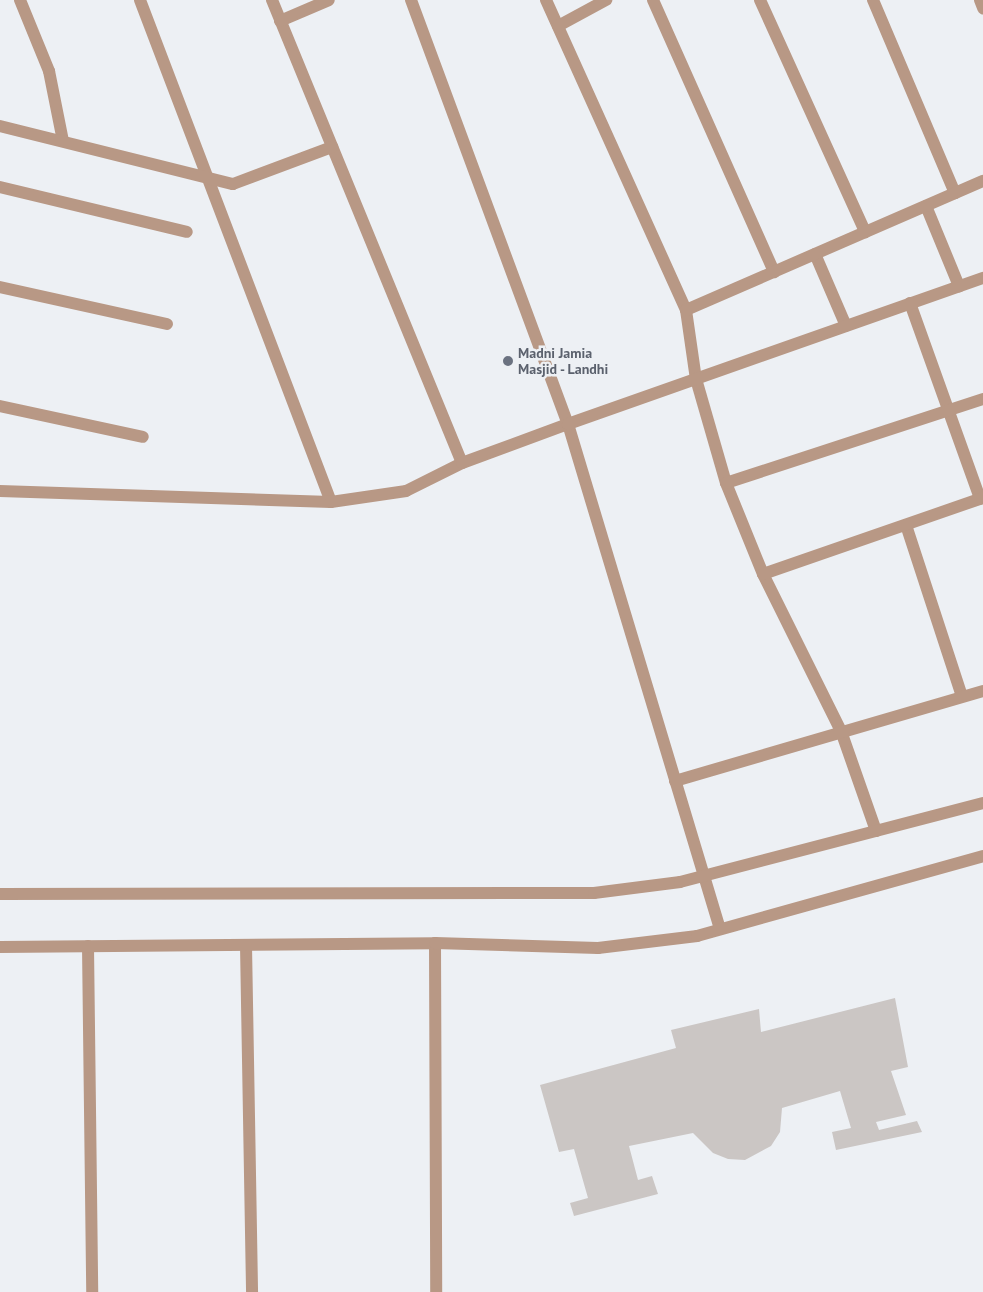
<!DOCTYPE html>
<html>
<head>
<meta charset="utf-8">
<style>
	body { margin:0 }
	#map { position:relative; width:983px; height:1292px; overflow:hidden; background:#edf0f4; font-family:"PT Sans",sans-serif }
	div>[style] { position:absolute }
	.building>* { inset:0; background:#cbc6c4 }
	.minor>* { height:12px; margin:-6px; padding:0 6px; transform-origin:6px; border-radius:6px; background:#b89885 }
	.tertiary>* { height:12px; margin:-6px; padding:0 6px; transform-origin:6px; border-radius:6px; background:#b89885 }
	.dots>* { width:14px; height:14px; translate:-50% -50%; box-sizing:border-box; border:2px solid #edf0f4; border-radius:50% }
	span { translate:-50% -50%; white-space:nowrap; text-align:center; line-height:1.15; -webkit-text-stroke:5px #edf0f4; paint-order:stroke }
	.worship-label { font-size:14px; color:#5b616d; font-weight:700 }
	.left { translate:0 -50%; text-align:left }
</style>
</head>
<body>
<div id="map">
	<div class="building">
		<div style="clip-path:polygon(895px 998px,908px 1067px,891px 1071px,906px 1115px,876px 1122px,879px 1130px,917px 1121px,922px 1132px,836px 1150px,832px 1132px,851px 1128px,840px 1091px,782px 1108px,780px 1132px,771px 1146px,745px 1160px,728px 1159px,713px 1153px,693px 1133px,629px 1146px,638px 1180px,652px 1176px,658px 1194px,574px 1216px,570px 1203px,588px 1198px,574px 1149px,559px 1152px,540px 1085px,676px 1048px,671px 1030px,759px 1009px,761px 1032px)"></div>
	</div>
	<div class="minor">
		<div style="left:20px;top:0;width:77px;rotate:67.8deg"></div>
		<div style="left:49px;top:71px;width:71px;rotate:78.7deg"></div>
		<div style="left:140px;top:0;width:537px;rotate:69.17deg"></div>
		<div style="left:272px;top:0;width:500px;rotate:67.69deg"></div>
		<div style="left:546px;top:0;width:340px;rotate:65.7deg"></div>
		<div style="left:686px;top:310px;width:70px;rotate:81.8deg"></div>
		<div style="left:696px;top:379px;width:108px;rotate:73.9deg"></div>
		<div style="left:726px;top:483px;width:98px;rotate:67.9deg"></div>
		<div style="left:763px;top:574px;width:175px;rotate:63.6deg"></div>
		<div style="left:841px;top:731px;width:106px;rotate:70.7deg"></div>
		<div style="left:653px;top:0;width:298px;rotate:66deg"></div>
		<div style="left:760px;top:0;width:255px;rotate:65.6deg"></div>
		<div style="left:873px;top:0;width:210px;rotate:67deg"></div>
		<div style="left:980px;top:0;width:9px;rotate:69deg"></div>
		<div style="left:280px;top:21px;width:53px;rotate:-23.2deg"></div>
		<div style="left:558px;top:26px;width:55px;rotate:-28.4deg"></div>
		<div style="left:0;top:126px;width:240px;rotate:14deg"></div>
		<div style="left:233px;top:184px;width:106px;rotate:-20.5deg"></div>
		<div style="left:0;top:187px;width:192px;rotate:13.5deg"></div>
		<div style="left:926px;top:206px;width:87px;rotate:67.6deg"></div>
		<div style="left:815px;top:254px;width:78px;rotate:66.7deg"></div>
		<div style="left:0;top:287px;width:171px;rotate:12.5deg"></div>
		<div style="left:910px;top:303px;width:208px;rotate:70.3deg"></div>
		<div style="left:686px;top:310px;width:324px;rotate:-23.5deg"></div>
		<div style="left:0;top:406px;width:146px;rotate:12.2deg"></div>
		<div style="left:726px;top:483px;width:270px;rotate:-18.1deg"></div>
		<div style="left:0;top:491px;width:331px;rotate:1.9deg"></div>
		<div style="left:331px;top:502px;width:76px;rotate:-8.3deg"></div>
		<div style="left:406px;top:491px;width:63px;rotate:-26.6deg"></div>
		<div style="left:462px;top:463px;width:113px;rotate:-20.2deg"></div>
		<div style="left:906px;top:525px;width:180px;rotate:71.9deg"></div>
		<div style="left:763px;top:574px;width:233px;rotate:-19.1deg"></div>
		<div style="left:675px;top:781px;width:321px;rotate:-16.3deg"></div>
		<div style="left:435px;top:943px;width:349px;rotate:89.8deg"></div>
		<div style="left:246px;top:945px;width:347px;rotate:89deg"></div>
		<div style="left:88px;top:946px;width:346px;rotate:89.3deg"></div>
	</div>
	<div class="tertiary">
		<div style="left:411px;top:0;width:452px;rotate:69.7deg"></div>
		<div style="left:568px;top:424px;width:527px;rotate:73.25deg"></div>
		<div style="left:568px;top:424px;width:440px;rotate:-19.4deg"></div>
		<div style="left:0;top:894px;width:594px;rotate:-0.1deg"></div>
		<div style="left:594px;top:893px;width:87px;rotate:-7.3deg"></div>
		<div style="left:680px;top:882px;width:313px;rotate:-14.6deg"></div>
		<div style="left:0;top:947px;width:435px;rotate:-0.5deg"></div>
		<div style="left:435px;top:943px;width:163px;rotate:1.8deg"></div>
		<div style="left:598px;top:948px;width:100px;rotate:-6.9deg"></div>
		<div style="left:697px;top:936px;width:297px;rotate:-15.6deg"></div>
	</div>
	<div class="dots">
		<div style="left:508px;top:361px;background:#6b7280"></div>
	</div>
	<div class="worship-label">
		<span class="left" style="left:518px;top:361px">Madni Jamia<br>Masjid - Landhi</span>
	</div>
</div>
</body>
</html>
